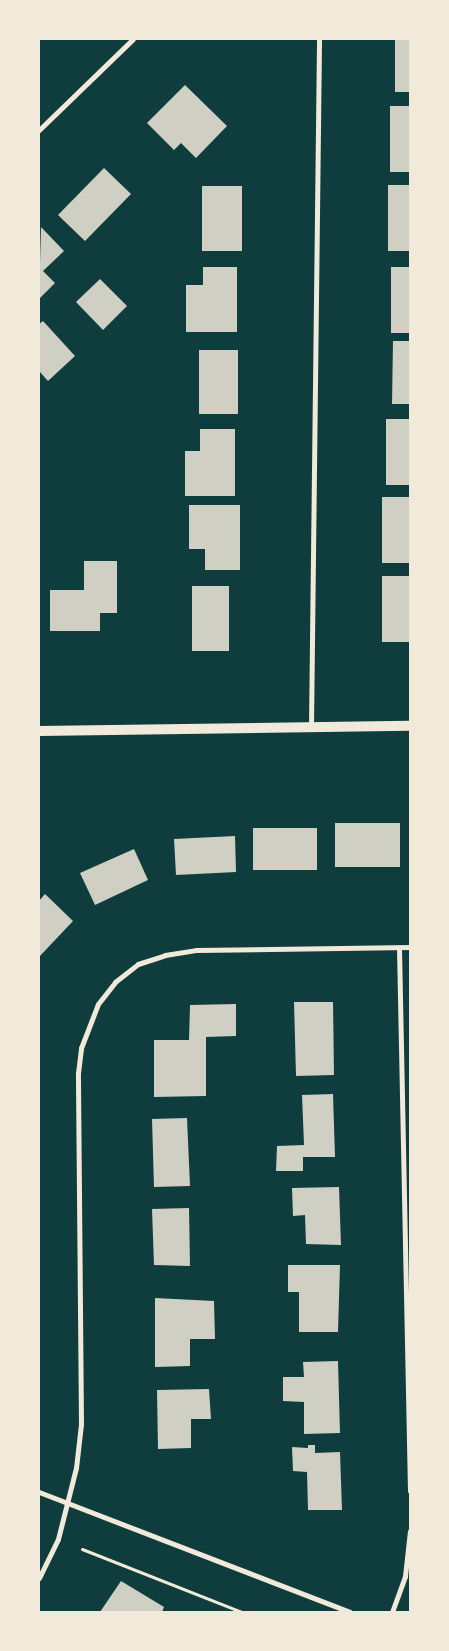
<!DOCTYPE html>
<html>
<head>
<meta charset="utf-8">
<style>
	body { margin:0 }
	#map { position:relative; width:449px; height:1651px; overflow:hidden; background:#0f3d3e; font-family:"Open Sans",sans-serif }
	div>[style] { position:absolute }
	.building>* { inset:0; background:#cfcfc3 }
	.path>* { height:3px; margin:-1.5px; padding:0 1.5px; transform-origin:1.5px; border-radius:1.5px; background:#f1e9da }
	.minor>* { height:5px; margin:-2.5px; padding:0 2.5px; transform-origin:2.5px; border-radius:2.5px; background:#f1e9da }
	.secondary>* { height:10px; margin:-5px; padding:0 5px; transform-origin:5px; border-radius:5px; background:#f1e9da }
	span { translate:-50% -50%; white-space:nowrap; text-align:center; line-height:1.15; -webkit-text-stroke:4px #f1e9da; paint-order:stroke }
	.frame { position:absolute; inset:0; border:40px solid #f1e9da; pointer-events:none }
</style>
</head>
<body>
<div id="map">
	<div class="building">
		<div style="clip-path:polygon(395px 39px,410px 39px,410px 92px,395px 92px)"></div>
		<div style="clip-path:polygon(185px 85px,227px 126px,196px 158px,181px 143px,174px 150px,147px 123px)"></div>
		<div style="clip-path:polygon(390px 106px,410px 106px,410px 172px,390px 172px)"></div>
		<div style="clip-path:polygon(104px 168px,131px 194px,85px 241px,58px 215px)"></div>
		<div style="clip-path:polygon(388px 185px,410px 185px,410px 251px,388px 251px)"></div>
		<div style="clip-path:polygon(202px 186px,242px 186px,242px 251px,202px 251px)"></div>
		<div style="clip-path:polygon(41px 227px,64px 251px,43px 271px,55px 283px,39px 299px)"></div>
		<div style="clip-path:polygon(203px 267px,237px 267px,237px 332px,186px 332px,186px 285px,203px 285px)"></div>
		<div style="clip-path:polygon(391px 267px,410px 267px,410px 333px,391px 333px)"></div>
		<div style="clip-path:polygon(100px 279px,127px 306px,103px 330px,76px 302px)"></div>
		<div style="clip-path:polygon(43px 321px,75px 356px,48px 381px,39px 371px,39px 324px)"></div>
		<div style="clip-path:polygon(393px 341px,410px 341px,410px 404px,392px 404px)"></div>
		<div style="clip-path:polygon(199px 350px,238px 350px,238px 414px,199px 414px)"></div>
		<div style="clip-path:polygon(386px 419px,410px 419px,410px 485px,386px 485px)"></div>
		<div style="clip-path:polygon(200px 429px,235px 429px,235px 496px,185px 496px,185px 451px,200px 451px)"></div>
		<div style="clip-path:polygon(382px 497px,410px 497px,410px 563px,382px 563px)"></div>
		<div style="clip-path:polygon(189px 505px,240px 505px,240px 570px,205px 570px,205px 549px,189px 549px)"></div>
		<div style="clip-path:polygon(84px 561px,117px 561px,117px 613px,100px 613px,100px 631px,50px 631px,50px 590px,84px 590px)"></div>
		<div style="clip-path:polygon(382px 576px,410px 576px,410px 642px,382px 642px)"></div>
		<div style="clip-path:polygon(192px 586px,229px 586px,229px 651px,192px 651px)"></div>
		<div style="clip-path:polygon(335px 823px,400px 823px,400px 867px,335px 867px)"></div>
		<div style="clip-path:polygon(253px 828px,317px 828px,317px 870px,253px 870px)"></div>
		<div style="clip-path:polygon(235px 836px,236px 872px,176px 875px,174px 839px)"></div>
		<div style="clip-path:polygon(134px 849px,148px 880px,95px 905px,80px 873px)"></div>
		<div style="clip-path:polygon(45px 894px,73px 921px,39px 957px,39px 901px)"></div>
		<div style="clip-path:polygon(294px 1002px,333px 1002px,334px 1075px,296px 1076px)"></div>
		<div style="clip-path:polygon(236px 1004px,236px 1036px,206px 1037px,206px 1096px,154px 1097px,154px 1040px,189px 1040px,190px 1005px)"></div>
		<div style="clip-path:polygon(333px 1094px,335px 1157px,303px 1157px,303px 1171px,276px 1171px,277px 1146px,304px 1145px,302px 1095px)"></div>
		<div style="clip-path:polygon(187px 1118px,190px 1186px,154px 1187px,152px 1119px)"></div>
		<div style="clip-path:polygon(339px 1187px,341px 1245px,306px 1244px,305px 1215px,293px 1216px,292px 1188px)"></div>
		<div style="clip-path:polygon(189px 1208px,190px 1266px,154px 1265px,152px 1209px)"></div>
		<div style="clip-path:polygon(288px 1265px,340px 1265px,338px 1332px,299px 1332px,299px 1292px,288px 1292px)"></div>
		<div style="clip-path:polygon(155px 1298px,214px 1301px,215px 1339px,190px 1339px,190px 1366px,155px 1367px)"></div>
		<div style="clip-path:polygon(338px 1361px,340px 1433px,304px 1434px,304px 1402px,283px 1401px,283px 1377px,304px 1377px,303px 1362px)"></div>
		<div style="clip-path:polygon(209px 1389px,211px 1419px,191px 1419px,191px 1448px,158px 1449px,157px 1390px)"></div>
		<div style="clip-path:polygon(308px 1445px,315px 1445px,315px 1453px,340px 1452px,342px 1510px,308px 1510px,307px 1472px,293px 1471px,292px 1447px,308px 1448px)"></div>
		<div style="clip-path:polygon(121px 1581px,164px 1607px,162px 1612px,100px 1612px)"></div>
	</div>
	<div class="path">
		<div style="left:82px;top:1549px;width:172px;rotate:21.5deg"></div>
	</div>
	<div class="minor">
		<div style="left:39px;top:130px;width:131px;rotate:-44.1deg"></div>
		<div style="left:311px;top:727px;width:688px;rotate:-89.33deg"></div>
		<div style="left:399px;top:948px;width:543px;rotate:88.84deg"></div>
		<div style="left:39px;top:1492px;width:333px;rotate:21.1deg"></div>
		<div style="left:39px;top:1578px;width:43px;rotate:-64deg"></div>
		<div style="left:58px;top:1539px;width:73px;rotate:-75.8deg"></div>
		<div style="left:76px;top:1468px;width:44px;rotate:-83.5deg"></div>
		<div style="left:81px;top:1424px;width:351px;rotate:-90.5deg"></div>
		<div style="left:78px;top:1073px;width:25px;rotate:-83deg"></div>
		<div style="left:81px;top:1048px;width:47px;rotate:-68.9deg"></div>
		<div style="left:98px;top:1004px;width:28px;rotate:-52deg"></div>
		<div style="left:115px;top:982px;width:29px;rotate:-38deg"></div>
		<div style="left:138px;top:964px;width:28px;rotate:-18deg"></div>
		<div style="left:165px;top:955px;width:31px;rotate:-9deg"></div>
		<div style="left:196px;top:950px;width:214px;rotate:-0.8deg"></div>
		<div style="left:392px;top:1612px;width:38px;rotate:-70deg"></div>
		<div style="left:405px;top:1576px;width:45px;rotate:-83.7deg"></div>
	</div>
	<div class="secondary">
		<div style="left:39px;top:731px;width:371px;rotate:-0.8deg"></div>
	</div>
	<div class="frame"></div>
</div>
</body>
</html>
